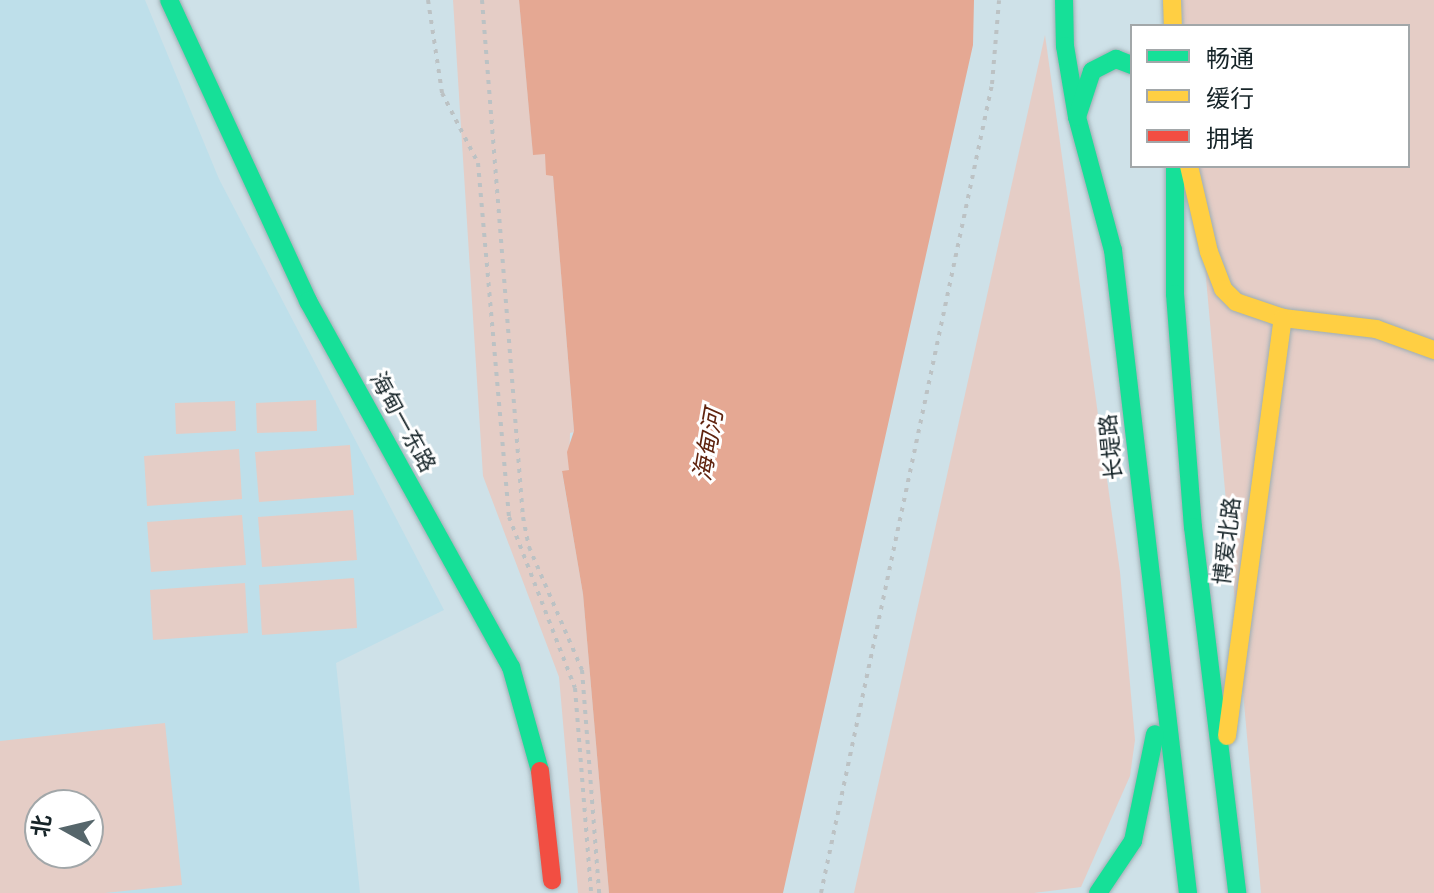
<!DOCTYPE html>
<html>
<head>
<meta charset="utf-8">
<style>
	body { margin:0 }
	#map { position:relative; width:1434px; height:893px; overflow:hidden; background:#cee1e8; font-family:Arial,"Noto Sans SC",sans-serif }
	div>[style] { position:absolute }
	.built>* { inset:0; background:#bedfea }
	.green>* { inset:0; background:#e5cdc6 }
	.water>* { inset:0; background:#e5a893 }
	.path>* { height:4px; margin-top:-2px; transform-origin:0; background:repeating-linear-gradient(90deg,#bcc2c4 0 4px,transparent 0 10px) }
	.roads { filter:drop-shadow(0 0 2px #9eadb2) drop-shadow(0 0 2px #9eadb2) }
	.fast>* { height:18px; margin:-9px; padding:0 9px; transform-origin:9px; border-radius:9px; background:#16e098 }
	.slow>* { height:18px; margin:-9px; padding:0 9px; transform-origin:9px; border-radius:9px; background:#ffcf43 }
	.jam>* { height:18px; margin:-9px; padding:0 9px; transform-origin:9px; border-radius:9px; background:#f24e42 }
	span { translate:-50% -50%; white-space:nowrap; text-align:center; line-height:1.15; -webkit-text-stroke:6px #fff; paint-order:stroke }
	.street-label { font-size:22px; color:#162428 }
	.water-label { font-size:24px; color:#60240f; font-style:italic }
	.legend { position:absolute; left:1130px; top:24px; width:280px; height:144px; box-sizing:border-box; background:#fff; border:2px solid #a2a7a9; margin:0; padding:10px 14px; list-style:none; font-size:24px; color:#162428 }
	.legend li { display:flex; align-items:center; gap:16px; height:40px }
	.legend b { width:40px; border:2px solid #a2a7a9 }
	.north { position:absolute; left:24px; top:789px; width:80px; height:80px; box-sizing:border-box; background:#fff; border:2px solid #a2a7a9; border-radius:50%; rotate:278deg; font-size:22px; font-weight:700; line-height:32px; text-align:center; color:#162428 }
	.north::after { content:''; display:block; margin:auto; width:28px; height:36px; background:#56666b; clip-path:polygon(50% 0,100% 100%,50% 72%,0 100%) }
</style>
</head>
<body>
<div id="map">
	<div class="built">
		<div style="clip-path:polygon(evenodd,0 0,145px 0,219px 179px,444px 610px,336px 663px,360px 893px,0 893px,0 0,40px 805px,88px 805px,88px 853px,40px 853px,40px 805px)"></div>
	</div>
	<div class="green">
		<div style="clip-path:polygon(453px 0,519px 0,533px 154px,545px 154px,553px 175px,574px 432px,570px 433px,569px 470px,562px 472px,583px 594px,609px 893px,578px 893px,559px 677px,483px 476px)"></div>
		<div style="clip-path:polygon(1181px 0,1434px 0,1434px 893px,1261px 893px,1196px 166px,1408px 166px,1408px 26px,1183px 26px)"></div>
		<div style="clip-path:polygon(1045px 35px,1120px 572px,1135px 740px,1130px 776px,1081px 887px,1034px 893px,854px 893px)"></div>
		<div style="clip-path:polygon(316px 400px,317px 431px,257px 433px,256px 403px)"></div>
		<div style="clip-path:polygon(235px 401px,236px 431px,176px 434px,175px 403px)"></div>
		<div style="clip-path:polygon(350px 445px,354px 495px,259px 502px,255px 452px)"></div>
		<div style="clip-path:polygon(239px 449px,242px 499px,147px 506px,144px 456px)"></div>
		<div style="clip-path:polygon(353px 510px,357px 560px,262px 567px,258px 517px)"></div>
		<div style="clip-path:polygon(242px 515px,246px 565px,151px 572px,147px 522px)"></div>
		<div style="clip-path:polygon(354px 578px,357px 628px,262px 635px,259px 585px)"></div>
		<div style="clip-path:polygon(245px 583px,248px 633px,153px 640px,150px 590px)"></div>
		<div style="clip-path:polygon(evenodd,165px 723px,182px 885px,105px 893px,0 893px,0 741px,165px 723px,40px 805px,88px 805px,88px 853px,40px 853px,40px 805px)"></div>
	</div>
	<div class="water">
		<div style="clip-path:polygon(519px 0,974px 0,973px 45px,783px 893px,609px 893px,583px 594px,562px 471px,569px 470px,567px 452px,574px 431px,553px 176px,546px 175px,545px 154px,533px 155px)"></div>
	</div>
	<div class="path">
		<div style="left:428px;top:0;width:94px;rotate:81.4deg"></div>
		<div style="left:442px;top:93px;width:79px;rotate:62.8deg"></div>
		<div style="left:478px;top:163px;width:355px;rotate:85deg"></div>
		<div style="left:509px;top:517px;width:183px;rotate:68.9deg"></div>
		<div style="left:575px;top:688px;width:206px;rotate:85.5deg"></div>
		<div style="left:482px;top:0;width:519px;rotate:85.47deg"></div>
		<div style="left:523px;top:517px;width:31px;rotate:79deg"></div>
		<div style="left:529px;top:547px;width:134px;rotate:66.7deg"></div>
		<div style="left:582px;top:670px;width:224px;rotate:85.6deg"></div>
		<div style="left:821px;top:893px;width:827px;rotate:-78.06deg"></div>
		<div style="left:992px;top:84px;width:84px;rotate:-85.2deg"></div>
	</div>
	<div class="roads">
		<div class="fast">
			<div style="left:169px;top:0;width:332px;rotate:65.2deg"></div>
			<div style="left:308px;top:301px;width:419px;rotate:61deg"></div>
			<div style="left:511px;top:667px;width:108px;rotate:74.4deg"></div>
			<div style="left:1064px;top:0;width:46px;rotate:88.8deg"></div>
			<div style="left:1065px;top:46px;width:72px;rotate:80.4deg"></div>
			<div style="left:1077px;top:117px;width:138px;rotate:74.9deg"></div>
			<div style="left:1113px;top:250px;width:647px;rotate:83.35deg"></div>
			<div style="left:1077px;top:117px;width:48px;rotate:-71.9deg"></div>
			<div style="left:1092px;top:71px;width:27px;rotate:-27deg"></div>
			<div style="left:1116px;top:59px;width:17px;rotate:21deg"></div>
			<div style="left:1175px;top:166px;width:128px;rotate:90deg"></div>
			<div style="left:1175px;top:294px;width:234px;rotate:85.6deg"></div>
			<div style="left:1193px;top:527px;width:369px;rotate:83.1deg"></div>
			<div style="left:1098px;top:893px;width:63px;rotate:-56.1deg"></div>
			<div style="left:1133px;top:841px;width:109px;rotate:-78.4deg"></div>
		</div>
		<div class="slow">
			<div style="left:1172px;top:0;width:26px;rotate:88deg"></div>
			<div style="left:1189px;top:166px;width:88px;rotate:76.9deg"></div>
			<div style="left:1209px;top:252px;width:40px;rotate:69deg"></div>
			<div style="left:1223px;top:289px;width:18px;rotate:45deg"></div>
			<div style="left:1236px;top:302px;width:50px;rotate:18.8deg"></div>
			<div style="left:1283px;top:318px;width:94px;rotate:6.7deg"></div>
			<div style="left:1376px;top:329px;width:62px;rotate:19.9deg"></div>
			<div style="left:1227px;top:736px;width:422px;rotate:-82.4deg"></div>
		</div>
		<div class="jam">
			<div style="left:540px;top:771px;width:110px;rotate:83.7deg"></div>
		</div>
	</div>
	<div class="street-label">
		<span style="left:403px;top:422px;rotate:61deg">海甸一东路</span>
		<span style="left:1111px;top:447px;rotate:-96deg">长堤路</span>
		<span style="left:1227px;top:541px;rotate:-83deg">博爱北路</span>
	</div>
	<div class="water-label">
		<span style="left:708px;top:445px;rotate:-80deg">海甸河</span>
	</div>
	<ul class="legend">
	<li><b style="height:10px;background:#16e098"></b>畅通</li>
	<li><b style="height:10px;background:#ffcf43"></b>缓行</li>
	<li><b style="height:10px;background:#f24e42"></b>拥堵</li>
	</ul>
	<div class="north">北</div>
</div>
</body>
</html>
